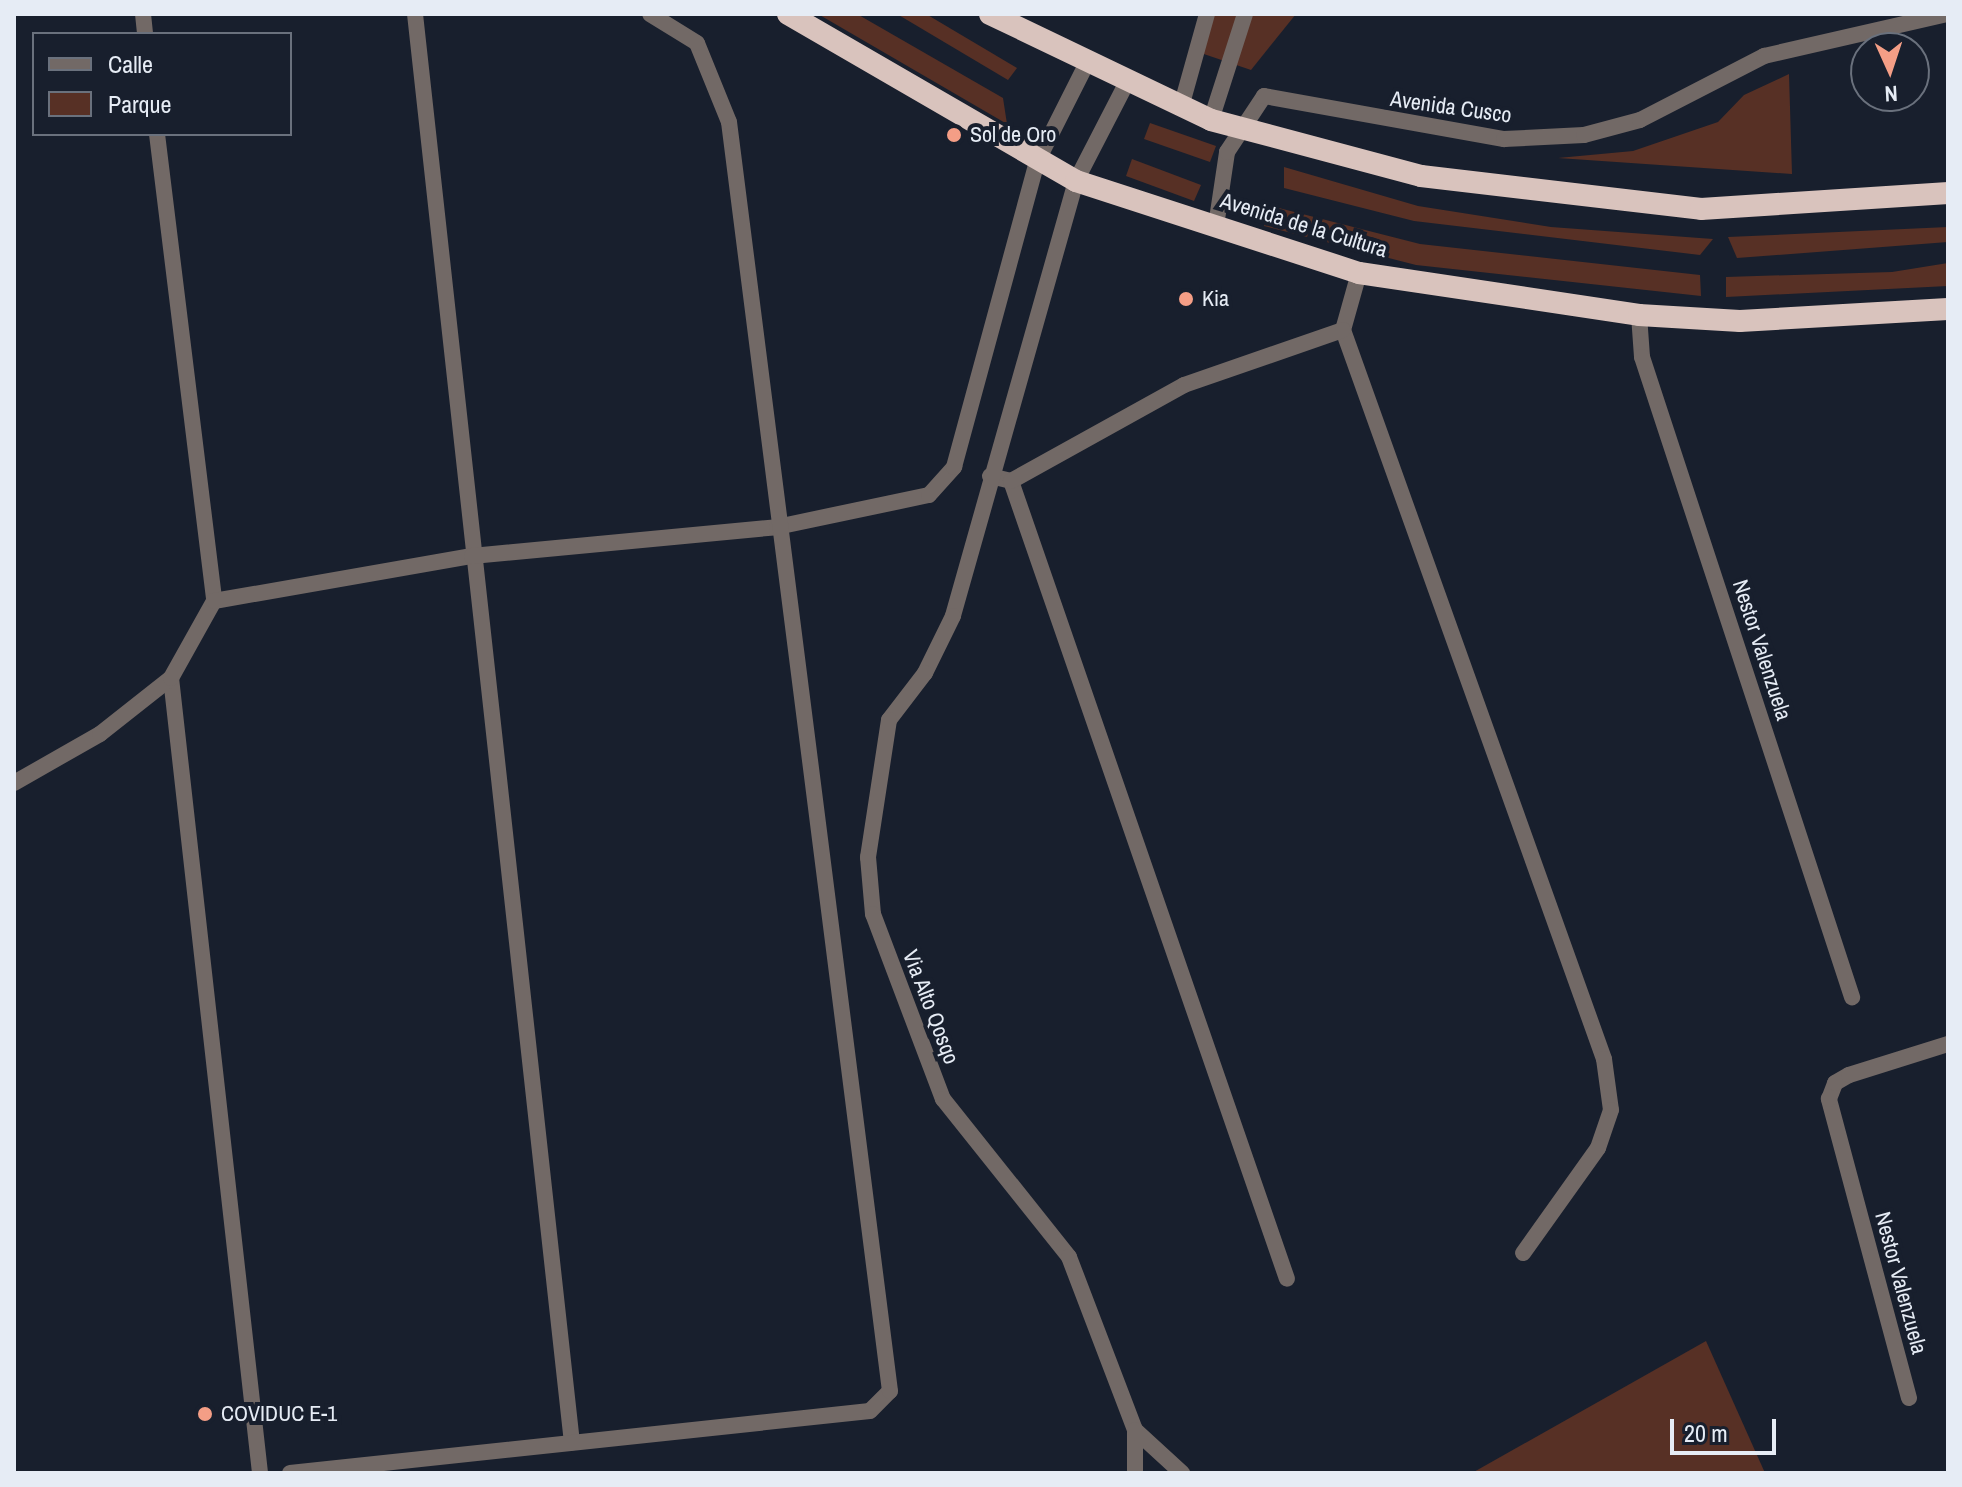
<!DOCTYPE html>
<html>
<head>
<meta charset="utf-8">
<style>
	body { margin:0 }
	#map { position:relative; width:1962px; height:1487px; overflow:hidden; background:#181f2d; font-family:"Archivo Narrow",sans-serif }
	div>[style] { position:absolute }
	.green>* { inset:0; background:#573025 }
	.minor>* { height:16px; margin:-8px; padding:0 8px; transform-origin:8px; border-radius:8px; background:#726966 }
	.tertiary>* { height:16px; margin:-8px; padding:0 8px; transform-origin:8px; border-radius:8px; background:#726966 }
	.trunk>* { height:22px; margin:-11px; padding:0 11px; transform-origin:11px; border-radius:11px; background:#d9c3bd }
	.dots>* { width:22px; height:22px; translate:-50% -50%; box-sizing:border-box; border:4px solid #181f2d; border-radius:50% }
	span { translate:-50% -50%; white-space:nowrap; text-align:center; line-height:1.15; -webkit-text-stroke:8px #181f2d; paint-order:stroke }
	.street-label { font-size:22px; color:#e6ecf5 }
	.poi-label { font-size:22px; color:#e6ecf5 }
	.left { translate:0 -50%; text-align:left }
	.frame { position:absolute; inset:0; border:16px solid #e6ecf5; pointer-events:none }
	.legend { position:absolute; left:32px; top:32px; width:260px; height:104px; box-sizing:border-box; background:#181f2d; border:2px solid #6a717d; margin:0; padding:10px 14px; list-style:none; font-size:24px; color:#e6ecf5 }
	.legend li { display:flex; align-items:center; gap:16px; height:40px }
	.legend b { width:40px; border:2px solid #6a717d }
	.north { position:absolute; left:1850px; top:32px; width:80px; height:80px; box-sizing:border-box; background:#181f2d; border:2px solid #6a717d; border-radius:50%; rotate:177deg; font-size:22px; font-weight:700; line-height:32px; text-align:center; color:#e6ecf5 }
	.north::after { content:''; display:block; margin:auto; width:28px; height:36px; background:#f49e86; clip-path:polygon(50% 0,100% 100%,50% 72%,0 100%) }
	.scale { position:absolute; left:1670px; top:1419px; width:106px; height:36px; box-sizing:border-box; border:4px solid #e6ecf5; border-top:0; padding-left:10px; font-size:24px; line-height:28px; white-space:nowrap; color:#e6ecf5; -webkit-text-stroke:6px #181f2d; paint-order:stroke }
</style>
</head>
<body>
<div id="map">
	<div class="green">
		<div style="clip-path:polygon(818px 14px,857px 14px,1003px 98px,1007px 124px)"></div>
		<div style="clip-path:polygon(897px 14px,926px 14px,1017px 68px,1008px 80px)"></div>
		<div style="clip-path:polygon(1203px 14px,1296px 14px,1251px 70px,1192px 50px)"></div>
		<div style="clip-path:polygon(1789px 74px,1792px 174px,1558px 158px,1633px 151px,1718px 122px,1744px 95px)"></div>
		<div style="clip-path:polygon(1150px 123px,1216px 146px,1210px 162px,1144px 139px)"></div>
		<div style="clip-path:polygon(1132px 159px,1201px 185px,1194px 201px,1126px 176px)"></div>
		<div style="clip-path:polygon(1284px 167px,1418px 206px,1551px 227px,1713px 239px,1700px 255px,1414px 221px,1284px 188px)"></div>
		<div style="clip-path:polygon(1271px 206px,1420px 244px,1700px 275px,1701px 296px,1416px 265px,1264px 226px)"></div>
		<div style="clip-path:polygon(1948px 227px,1948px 242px,1737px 258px,1728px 237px)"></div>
		<div style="clip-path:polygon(1948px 263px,1948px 286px,1726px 297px,1726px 277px,1892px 272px)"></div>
		<div style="clip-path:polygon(1706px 1341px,1765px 1473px,1472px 1473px)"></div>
	</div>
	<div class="minor">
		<div style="left:143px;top:14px;width:20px;rotate:84deg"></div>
		<div style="left:415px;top:14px;width:1437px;rotate:83.73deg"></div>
		<div style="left:1181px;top:107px;width:97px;rotate:-74.4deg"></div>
		<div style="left:1211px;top:120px;width:111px;rotate:-72.2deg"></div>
		<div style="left:157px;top:134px;width:470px;rotate:83deg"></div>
		<div style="left:1216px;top:226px;width:75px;rotate:-81.5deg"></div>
		<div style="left:1227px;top:152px;width:67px;rotate:-56.5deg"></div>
		<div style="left:1264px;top:96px;width:244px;rotate:10.2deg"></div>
		<div style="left:1504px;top:139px;width:80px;rotate:-2.9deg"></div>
		<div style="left:1584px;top:135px;width:58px;rotate:-15deg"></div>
		<div style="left:1640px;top:120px;width:140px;rotate:-27.3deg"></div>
		<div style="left:1764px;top:56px;width:188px;rotate:-12.9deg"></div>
		<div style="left:1359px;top:273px;width:59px;rotate:105.7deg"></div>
		<div style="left:1343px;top:330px;width:774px;rotate:70.3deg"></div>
		<div style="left:1604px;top:1059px;width:51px;rotate:82.2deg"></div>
		<div style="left:1611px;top:1110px;width:40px;rotate:108.9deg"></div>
		<div style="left:1598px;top:1148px;width:129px;rotate:125.5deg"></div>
		<div style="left:1639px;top:315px;width:42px;rotate:85.9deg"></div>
		<div style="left:1642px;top:357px;width:674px;rotate:71.83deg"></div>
		<div style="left:990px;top:476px;width:22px;rotate:13deg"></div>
		<div style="left:1011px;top:481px;width:844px;rotate:70.92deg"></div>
		<div style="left:1011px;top:481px;width:198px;rotate:-29deg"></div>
		<div style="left:1184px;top:385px;width:168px;rotate:-19.1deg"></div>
		<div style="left:171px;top:678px;width:800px;rotate:83.61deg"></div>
		<div style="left:14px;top:783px;width:99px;rotate:-29.7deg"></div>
		<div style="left:100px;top:734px;width:90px;rotate:-38.3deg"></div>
		<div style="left:171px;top:678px;width:88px;rotate:-60.8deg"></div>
		<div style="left:214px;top:601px;width:262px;rotate:-9.9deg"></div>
		<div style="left:472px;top:556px;width:306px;rotate:-5.4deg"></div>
		<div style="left:777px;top:527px;width:155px;rotate:-11.9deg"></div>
		<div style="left:929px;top:495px;width:38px;rotate:-48deg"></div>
		<div style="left:954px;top:467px;width:316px;rotate:-74.8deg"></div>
		<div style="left:1037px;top:162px;width:109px;rotate:-63.2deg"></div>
		<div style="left:1909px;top:1398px;width:310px;rotate:-105deg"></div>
		<div style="left:1829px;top:1099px;width:17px;rotate:-69deg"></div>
		<div style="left:1835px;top:1083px;width:16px;rotate:-30deg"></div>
		<div style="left:1849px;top:1075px;width:104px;rotate:-17.4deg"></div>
		<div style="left:290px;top:1473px;width:583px;rotate:-6.1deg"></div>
		<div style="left:870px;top:1411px;width:28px;rotate:-45deg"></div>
		<div style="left:890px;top:1391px;width:1279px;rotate:-97.23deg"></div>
		<div style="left:729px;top:122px;width:85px;rotate:-112.1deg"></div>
		<div style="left:697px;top:43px;width:55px;rotate:-148.3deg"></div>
		<div style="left:1135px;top:1473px;width:43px;rotate:-90deg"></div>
	</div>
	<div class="tertiary">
		<div style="left:1126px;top:84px;width:109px;rotate:117.3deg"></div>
		<div style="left:1076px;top:181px;width:452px;rotate:105.8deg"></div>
		<div style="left:953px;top:616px;width:64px;rotate:116.2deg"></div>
		<div style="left:925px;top:673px;width:59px;rotate:127.5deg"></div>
		<div style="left:889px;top:720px;width:139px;rotate:98.7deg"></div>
		<div style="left:868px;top:857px;width:57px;rotate:85deg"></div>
		<div style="left:873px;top:914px;width:198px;rotate:69.3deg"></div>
		<div style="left:943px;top:1099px;width:202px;rotate:51.4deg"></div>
		<div style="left:1069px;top:1257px;width:185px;rotate:69.1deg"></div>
		<div style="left:1135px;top:1430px;width:64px;rotate:42.5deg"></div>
	</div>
	<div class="trunk">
		<div style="left:788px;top:14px;width:333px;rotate:30.1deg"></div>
		<div style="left:1076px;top:181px;width:298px;rotate:18deg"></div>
		<div style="left:1359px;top:273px;width:283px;rotate:8.5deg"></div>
		<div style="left:1639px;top:315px;width:101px;rotate:3.4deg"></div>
		<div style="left:1740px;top:321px;width:208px;rotate:-3.3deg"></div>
		<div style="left:990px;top:14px;width:245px;rotate:25.6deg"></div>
		<div style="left:1211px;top:120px;width:217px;rotate:14.9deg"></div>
		<div style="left:1421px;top:176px;width:282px;rotate:6.7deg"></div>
		<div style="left:1701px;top:209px;width:248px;rotate:-3.7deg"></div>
	</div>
	<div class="dots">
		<div style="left:954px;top:135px;background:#f49e86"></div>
		<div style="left:1186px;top:299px;background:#f49e86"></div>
		<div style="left:205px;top:1414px;background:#f49e86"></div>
	</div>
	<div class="street-label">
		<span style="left:1451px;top:107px;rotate:8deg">Avenida Cusco</span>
		<span style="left:1304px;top:225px;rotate:17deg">Avenida de la Cultura</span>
		<span style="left:1762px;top:650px;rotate:72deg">Nestor Valenzuela</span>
		<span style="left:931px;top:1007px;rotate:69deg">Via Alto Qosqo</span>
		<span style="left:1901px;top:1283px;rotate:75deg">Nestor Valenzuela</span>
	</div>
	<div class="poi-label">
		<span class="left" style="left:970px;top:135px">Sol de Oro</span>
		<span class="left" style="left:1202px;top:299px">Kia</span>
		<span class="left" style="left:221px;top:1414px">COVIDUC E-1</span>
	</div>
	<div class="frame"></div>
	<ul class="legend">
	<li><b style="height:10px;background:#726966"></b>Calle</li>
	<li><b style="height:22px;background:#573025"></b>Parque</li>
	</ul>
	<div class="north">N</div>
	<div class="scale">20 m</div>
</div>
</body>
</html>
